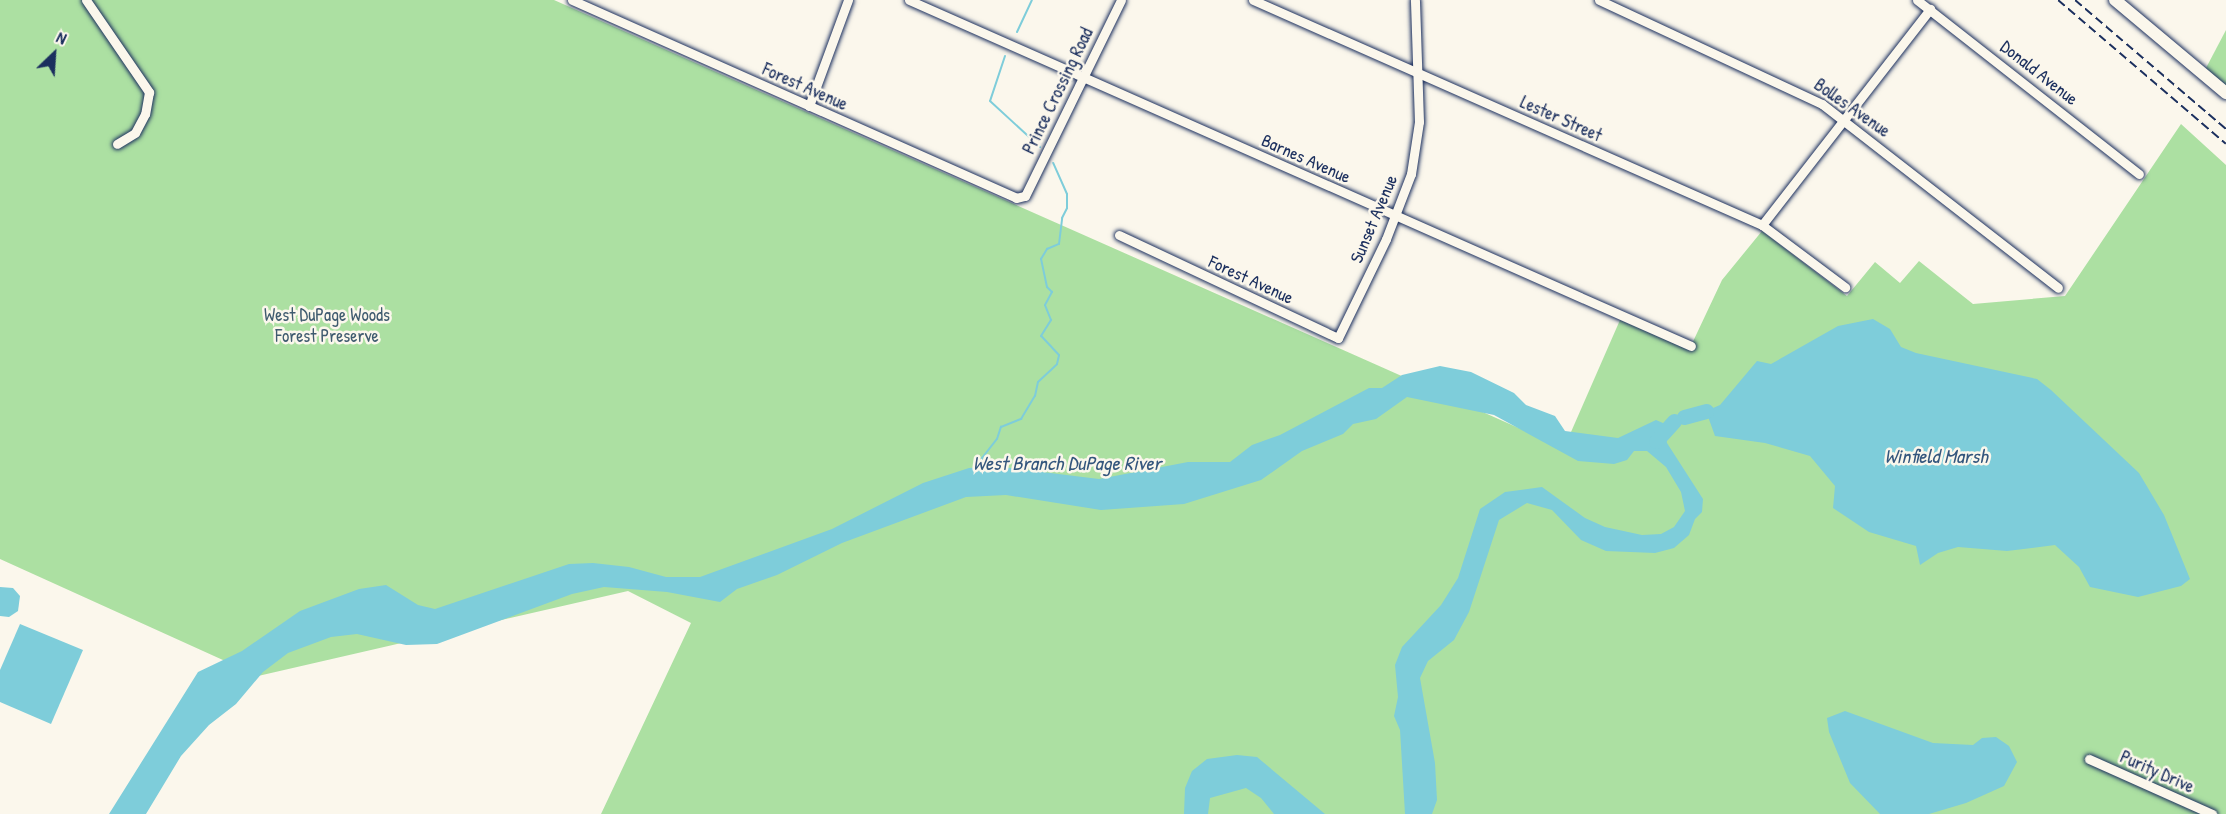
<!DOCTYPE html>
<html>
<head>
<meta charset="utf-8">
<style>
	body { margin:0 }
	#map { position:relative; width:2226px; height:814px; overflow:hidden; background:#fbf7ec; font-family:"Patrick Hand",sans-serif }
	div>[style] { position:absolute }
	.green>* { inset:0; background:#ace0a2 }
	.water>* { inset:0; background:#7ecdda }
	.stream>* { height:2px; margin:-1px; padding:0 1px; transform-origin:1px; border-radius:1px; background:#7ecdda }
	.river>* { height:15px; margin:-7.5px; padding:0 7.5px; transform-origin:7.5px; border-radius:7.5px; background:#7ecdda }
	.roads { filter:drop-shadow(0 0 2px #1b2f5e) drop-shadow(0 0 2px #1b2f5e) }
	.street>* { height:9px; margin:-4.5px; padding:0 4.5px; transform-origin:4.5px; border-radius:4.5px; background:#fbf7ec }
	.secondary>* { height:12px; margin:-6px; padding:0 6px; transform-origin:6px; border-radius:6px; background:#fbf7ec }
	.rail>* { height:2px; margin-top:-1px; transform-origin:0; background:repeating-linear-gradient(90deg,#1b2f5e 0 9px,transparent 0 13.5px) }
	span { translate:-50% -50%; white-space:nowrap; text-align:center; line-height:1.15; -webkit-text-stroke:5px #fbf7ec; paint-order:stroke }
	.street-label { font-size:18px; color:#1b2f5e }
	.park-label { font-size:18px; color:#3f5b6f }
	.water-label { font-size:20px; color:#34567d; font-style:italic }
	.north { position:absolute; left:24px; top:24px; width:60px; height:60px; -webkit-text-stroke:4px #fbf7ec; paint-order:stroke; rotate:25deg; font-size:16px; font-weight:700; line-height:24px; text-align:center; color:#1b2f5e }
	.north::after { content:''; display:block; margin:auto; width:21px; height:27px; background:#1b2f5e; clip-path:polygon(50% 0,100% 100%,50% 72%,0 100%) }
</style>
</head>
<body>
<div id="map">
	<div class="green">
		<div style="clip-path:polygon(0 0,554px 0,1564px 448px,1620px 320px,1689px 350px,1722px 280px,1762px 231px,1847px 296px,1875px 262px,1900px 283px,1919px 261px,1973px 304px,2065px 296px,2181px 124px,2226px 165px,2226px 814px,601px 814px,691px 623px,628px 591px,258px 676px,0 559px)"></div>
		<div style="clip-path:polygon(2226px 30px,2226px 86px,2206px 68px)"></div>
	</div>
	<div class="water">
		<div style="clip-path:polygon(1873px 319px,1890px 329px,1901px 347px,1916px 353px,2037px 379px,2051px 390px,2139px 473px,2164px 515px,2190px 579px,2181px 586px,2138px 597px,2090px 587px,2079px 567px,2055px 545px,2007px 551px,1958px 547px,1938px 553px,1920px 565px,1916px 546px,1869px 532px,1833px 508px,1835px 486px,1810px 456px,1765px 443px,1715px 436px,1706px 411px,1720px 405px,1757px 361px,1771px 364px,1838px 326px)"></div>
		<div style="clip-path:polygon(1440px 366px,1471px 372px,1514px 393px,1526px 405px,1555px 416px,1565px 431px,1618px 438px,1656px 420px,1663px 423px,1667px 443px,1703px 499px,1702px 512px,1695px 519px,1689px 535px,1674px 548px,1655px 553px,1606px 551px,1581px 540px,1552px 510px,1527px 503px,1499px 520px,1469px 612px,1454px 640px,1428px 661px,1420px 678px,1435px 763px,1437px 800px,1432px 814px,1405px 814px,1400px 730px,1394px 716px,1398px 697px,1395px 665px,1402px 647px,1441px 605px,1458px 578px,1480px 509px,1505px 492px,1542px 487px,1585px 518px,1605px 527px,1642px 535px,1661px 534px,1674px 527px,1685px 511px,1681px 492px,1666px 467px,1647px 451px,1634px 451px,1627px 460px,1614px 464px,1578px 461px,1494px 415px,1407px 397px,1376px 419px,1353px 424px,1343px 434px,1302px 451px,1261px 480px,1184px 504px,1101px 510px,1006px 495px,966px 497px,842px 543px,777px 575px,737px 589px,720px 602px,667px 592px,604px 587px,572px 594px,437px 644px,406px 645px,357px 634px,331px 637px,288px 653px,263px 672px,236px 704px,209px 725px,181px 756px,146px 814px,109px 814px,198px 672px,242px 651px,300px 611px,359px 589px,386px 585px,418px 605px,435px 609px,569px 564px,593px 563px,629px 567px,666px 577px,700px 577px,832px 529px,923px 483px,969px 468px,995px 466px,1099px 479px,1188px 462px,1230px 462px,1252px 445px,1280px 435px,1369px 388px,1382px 388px,1402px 375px)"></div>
		<div style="clip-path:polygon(0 587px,13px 588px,20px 596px,18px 611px,9px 617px,0 616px)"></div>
		<div style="clip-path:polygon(20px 624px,83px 650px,51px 724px,0 702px,0 670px)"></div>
		<div style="clip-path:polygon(1845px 711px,1933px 743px,1973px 745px,1982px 738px,1996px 737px,2009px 746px,2017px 762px,2004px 786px,1966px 803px,1929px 814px,1880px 814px,1850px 783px,1829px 732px,1827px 718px)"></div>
		<div style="clip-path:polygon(1237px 755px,1257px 757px,1325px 814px,1274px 814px,1261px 798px,1246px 788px,1210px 798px,1208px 814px,1184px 814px,1185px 788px,1192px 771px,1207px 759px)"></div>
	</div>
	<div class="stream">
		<div style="left:1017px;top:32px;width:35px;rotate:-65deg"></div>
		<div style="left:1005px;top:56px;width:47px;rotate:108.4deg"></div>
		<div style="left:990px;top:101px;width:68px;rotate:42.6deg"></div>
		<div style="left:981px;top:468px;width:10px;rotate:-84deg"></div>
		<div style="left:982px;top:458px;width:24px;rotate:-52deg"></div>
		<div style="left:997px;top:439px;width:13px;rotate:-72deg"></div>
		<div style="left:1001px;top:427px;width:22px;rotate:-22deg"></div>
		<div style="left:1021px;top:419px;width:27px;rotate:-59deg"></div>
		<div style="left:1035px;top:396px;width:14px;rotate:-78deg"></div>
		<div style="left:1038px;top:382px;width:26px;rotate:-43deg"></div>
		<div style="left:1057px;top:364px;width:9px;rotate:-77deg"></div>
		<div style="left:1059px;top:355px;width:26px;rotate:-133deg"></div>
		<div style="left:1041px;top:336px;width:19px;rotate:-58deg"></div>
		<div style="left:1051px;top:320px;width:16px;rotate:-112deg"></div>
		<div style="left:1045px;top:305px;width:15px;rotate:-62deg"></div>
		<div style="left:1052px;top:292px;width:7px;rotate:-135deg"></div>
		<div style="left:1047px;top:287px;width:29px;rotate:-102deg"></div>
		<div style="left:1041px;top:259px;width:12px;rotate:-59deg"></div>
		<div style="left:1047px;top:249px;width:13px;rotate:-23deg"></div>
		<div style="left:1059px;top:244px;width:26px;rotate:-83deg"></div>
		<div style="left:1062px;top:218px;width:11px;rotate:-63deg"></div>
		<div style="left:1067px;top:208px;width:14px;rotate:-90deg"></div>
		<div style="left:1067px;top:194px;width:34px;rotate:-114deg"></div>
	</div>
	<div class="river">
		<div style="left:1684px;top:417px;width:23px;rotate:-15deg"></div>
		<div style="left:1656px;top:441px;width:27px;rotate:-48deg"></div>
	</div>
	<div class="roads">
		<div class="street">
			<div style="left:86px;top:0;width:112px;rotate:55.6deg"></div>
			<div style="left:149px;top:92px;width:22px;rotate:100deg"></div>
			<div style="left:145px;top:114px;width:21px;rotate:118deg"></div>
			<div style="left:135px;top:133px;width:21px;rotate:149deg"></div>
			<div style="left:572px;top:0;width:486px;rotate:24deg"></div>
			<div style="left:1016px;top:198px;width:9px;rotate:-13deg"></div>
			<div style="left:1025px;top:196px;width:218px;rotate:-63.9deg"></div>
			<div style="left:909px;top:0;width:855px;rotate:23.87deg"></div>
			<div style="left:1253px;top:0;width:557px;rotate:23.85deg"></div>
			<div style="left:1762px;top:225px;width:104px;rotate:36.8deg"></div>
			<div style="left:1599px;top:0;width:246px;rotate:25deg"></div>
			<div style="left:1822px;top:104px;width:299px;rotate:37.9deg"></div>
			<div style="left:1917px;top:0;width:282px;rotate:38.1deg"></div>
			<div style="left:809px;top:106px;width:113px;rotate:-69.8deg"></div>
			<div style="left:1762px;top:225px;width:274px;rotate:-52.1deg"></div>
			<div style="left:1119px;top:235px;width:242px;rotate:25.2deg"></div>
			<div style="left:1338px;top:338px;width:110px;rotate:-64.1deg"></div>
			<div style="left:1386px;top:239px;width:70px;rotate:-69deg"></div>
			<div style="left:1411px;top:174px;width:53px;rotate:-81.3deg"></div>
			<div style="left:1419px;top:122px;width:122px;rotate:-91.9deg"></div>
			<div style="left:2089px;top:759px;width:135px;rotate:24.1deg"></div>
		</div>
		<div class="secondary">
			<div style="left:2115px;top:0;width:145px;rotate:40deg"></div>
		</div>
	</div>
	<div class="rail">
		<div style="left:2058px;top:0;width:221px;rotate:40.6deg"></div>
		<div style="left:2075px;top:0;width:199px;rotate:40.5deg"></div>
	</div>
	<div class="street-label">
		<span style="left:2039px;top:73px;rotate:38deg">Donald Avenue</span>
		<span style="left:805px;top:87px;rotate:24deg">Forest Avenue</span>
		<span style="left:1058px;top:91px;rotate:-64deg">Prince Crossing Road</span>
		<span style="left:1852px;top:108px;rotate:35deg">Bolles Avenue</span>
		<span style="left:1561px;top:119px;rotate:24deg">Lester Street</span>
		<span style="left:1306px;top:159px;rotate:24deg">Barnes Avenue</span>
		<span style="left:1374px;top:219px;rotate:-67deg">Sunset Avenue</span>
		<span style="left:1251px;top:280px;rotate:25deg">Forest Avenue</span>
		<span style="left:2157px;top:772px;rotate:24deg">Purity Drive</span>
	</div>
	<div class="park-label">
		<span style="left:327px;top:326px">West DuPage Woods<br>Forest Preserve</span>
	</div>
	<div class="water-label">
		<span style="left:1936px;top:455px">Winfield Marsh</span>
		<span style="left:1067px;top:462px">West Branch DuPage River</span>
	</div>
	<div class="north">N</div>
</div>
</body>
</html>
